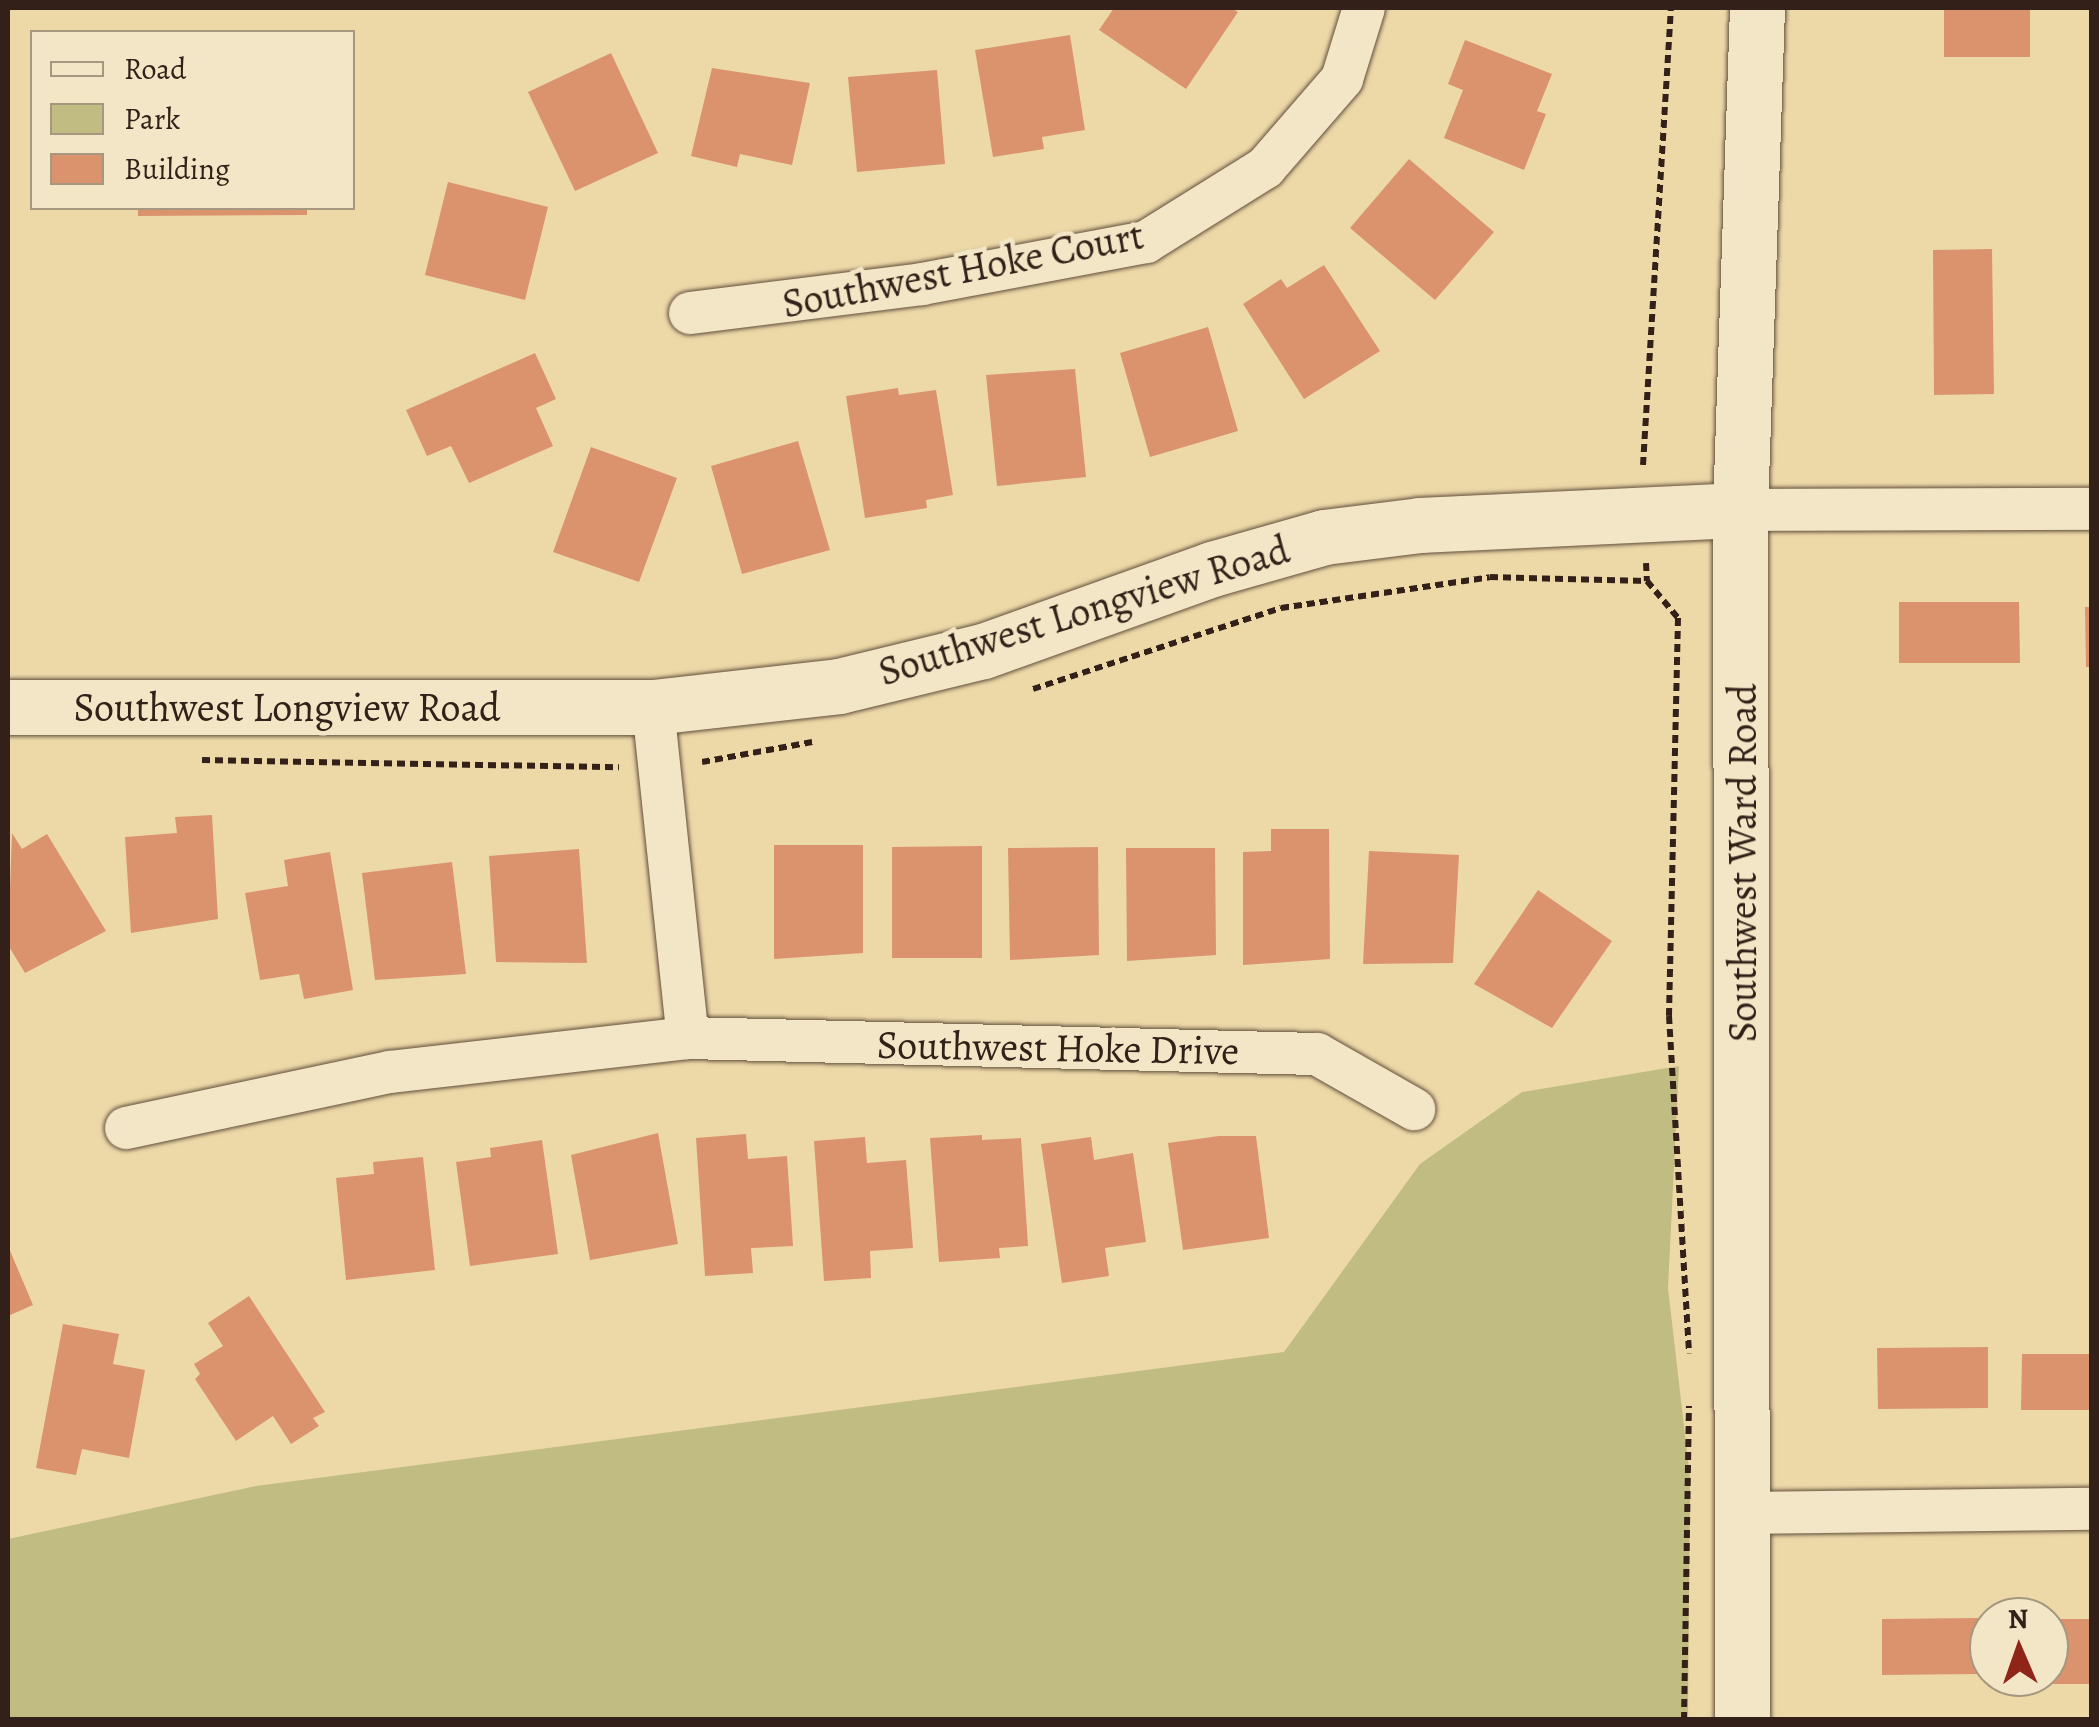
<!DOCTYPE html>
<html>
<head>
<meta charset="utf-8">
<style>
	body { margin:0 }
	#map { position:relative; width:2099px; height:1727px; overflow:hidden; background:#edd9a8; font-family:Alegreya,serif }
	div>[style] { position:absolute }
	.green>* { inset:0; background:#c0bc82 }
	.building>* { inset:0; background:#db936e }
	.path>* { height:6px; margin-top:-3px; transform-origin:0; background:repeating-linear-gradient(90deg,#332119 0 8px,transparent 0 13px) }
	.roads { filter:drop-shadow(0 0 2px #624f3d) drop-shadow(0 0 2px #624f3d) }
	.street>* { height:42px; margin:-21px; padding:0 21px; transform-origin:21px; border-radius:21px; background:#f3e6c6 }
	.secondary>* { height:55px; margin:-27.5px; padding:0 27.5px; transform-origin:27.5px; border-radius:27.5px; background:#f3e6c6 }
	span { translate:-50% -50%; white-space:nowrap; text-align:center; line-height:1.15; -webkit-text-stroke:9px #f3e6c6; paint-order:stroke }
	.street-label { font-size:40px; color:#332119 }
	.frame { position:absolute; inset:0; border:10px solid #332119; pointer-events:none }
	.legend { position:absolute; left:30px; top:30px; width:325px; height:180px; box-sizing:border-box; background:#f3e6c6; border:2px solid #a69781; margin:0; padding:12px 18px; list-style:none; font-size:30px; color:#332119 }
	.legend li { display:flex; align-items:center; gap:20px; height:50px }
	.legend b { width:50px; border:2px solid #a69781 }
	.north { position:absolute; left:1969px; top:1597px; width:100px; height:100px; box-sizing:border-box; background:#f3e6c6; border:2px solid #a69781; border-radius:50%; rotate:358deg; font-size:28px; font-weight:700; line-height:40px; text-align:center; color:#332119 }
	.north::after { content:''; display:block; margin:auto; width:35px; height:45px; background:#8f2418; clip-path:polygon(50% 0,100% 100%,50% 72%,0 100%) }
</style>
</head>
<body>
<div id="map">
	<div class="green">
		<div style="clip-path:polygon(1679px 1066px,1668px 1288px,1690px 1478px,1688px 1719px,8px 1719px,8px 1539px,256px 1486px,1284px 1352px,1420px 1164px,1522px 1092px)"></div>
	</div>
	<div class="building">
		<div style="clip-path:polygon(1114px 8px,1231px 8px,1238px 12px,1186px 89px,1099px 30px)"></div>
		<div style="clip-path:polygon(1944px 8px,2030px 8px,2030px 57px,1944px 57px)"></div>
		<div style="clip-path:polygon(1070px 35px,1085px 130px,1042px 137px,1044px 149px,993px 157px,975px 50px)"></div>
		<div style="clip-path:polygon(1465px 40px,1552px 74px,1537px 111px,1546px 114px,1524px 170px,1444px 138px,1463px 90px,1448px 84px)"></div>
		<div style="clip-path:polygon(611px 53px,658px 153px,575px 191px,528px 92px)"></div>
		<div style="clip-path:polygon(712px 68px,810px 83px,792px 165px,740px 154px,737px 167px,691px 156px)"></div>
		<div style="clip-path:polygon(937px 70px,945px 164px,857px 172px,848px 77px)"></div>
		<div style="clip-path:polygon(1409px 159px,1494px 232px,1435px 300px,1350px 228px)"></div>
		<div style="clip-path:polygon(448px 182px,548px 207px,525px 300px,425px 275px)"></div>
		<div style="clip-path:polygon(138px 208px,307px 208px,307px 215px,138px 216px)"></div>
		<div style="clip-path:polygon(1992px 249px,1994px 394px,1934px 395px,1933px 250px)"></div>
		<div style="clip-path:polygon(1324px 265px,1380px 351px,1304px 399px,1243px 304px,1281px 279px,1287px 288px)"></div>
		<div style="clip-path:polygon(1208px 327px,1238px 431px,1150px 457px,1120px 353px)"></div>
		<div style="clip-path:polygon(535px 353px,556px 399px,536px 408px,553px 446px,469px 483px,451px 446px,427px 456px,406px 410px)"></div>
		<div style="clip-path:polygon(1075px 369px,1086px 477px,997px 486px,986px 375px)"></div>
		<div style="clip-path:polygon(898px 388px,899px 395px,936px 390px,953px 495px,926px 500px,927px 508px,865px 518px,846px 396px)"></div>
		<div style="clip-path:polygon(798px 441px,830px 550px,742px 574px,711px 466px)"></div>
		<div style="clip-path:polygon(591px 447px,677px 478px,639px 582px,553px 552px)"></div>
		<div style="clip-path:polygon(1899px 602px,2019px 602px,2020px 663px,1899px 663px)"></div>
		<div style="clip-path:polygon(2085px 607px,2092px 607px,2092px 667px,2086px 667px)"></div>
		<div style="clip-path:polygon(212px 815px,218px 919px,131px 933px,125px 837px,177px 833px,175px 817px)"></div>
		<div style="clip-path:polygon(1271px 829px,1329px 829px,1330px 959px,1243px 965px,1243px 852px,1271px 851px)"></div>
		<div style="clip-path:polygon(12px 833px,22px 849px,47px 834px,106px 931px,25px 973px,8px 945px)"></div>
		<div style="clip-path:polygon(774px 845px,863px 845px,863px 953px,774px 959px)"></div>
		<div style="clip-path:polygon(982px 846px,982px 958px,892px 958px,892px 847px)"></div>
		<div style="clip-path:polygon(1098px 847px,1099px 955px,1010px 960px,1008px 848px)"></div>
		<div style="clip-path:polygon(1126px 848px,1215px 848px,1216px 955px,1127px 961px)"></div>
		<div style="clip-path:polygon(579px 849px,587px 963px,496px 962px,489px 856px)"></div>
		<div style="clip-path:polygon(1369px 851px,1459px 855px,1453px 963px,1363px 964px)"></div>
		<div style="clip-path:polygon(330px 852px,353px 990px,304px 999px,299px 974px,260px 980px,245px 893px,288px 886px,284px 860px)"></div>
		<div style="clip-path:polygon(452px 862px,466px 974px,375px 980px,362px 873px)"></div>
		<div style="clip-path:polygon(1538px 890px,1612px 941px,1552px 1028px,1474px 984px)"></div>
		<div style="clip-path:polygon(658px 1133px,678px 1244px,590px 1260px,571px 1155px)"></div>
		<div style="clip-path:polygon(746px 1134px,748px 1159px,787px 1156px,793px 1246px,751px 1248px,753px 1273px,705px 1276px,696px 1138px)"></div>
		<div style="clip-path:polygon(982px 1135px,982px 1140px,1021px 1138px,1028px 1246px,999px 1248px,1000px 1258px,939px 1262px,930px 1138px)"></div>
		<div style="clip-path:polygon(1219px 1136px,1256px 1136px,1269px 1238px,1183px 1250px,1168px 1143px)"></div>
		<div style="clip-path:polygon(865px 1137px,867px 1163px,906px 1160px,913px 1248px,870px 1251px,871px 1278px,824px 1281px,814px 1141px)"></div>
		<div style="clip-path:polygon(1091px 1137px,1094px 1160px,1133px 1153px,1146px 1242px,1105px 1248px,1109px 1276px,1062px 1283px,1041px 1144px)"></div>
		<div style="clip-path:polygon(542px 1140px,558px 1254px,470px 1266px,456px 1162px,491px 1157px,490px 1148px)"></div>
		<div style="clip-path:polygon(423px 1157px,435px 1270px,346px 1280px,336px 1178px,374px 1174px,373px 1162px)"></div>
		<div style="clip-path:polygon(8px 1246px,33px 1305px,8px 1316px)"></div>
		<div style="clip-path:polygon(249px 1296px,325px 1412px,313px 1418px,319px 1426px,291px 1444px,273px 1416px,236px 1441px,195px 1379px,200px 1374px,194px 1364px,223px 1346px,208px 1323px)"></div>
		<div style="clip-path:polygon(63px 1324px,119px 1334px,113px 1364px,145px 1370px,129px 1458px,82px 1449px,76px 1475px,36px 1468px)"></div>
		<div style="clip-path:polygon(1988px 1347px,1988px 1408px,1878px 1409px,1877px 1348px)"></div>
		<div style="clip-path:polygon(2022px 1354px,2092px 1354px,2092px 1410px,2021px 1410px)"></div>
		<div style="clip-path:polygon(1978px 1618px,1978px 1674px,1882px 1675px,1882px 1619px)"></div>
		<div style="clip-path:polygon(2049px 1619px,2092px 1619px,2092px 1684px,2016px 1684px,2016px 1677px,2049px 1677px)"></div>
	</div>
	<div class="path">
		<div style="left:1643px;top:465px;width:458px;rotate:-86.5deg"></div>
		<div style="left:1646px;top:563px;width:18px;rotate:87deg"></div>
		<div style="left:1647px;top:581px;width:48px;rotate:50deg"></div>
		<div style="left:1678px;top:618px;width:398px;rotate:91.3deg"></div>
		<div style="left:1669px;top:1016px;width:338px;rotate:86.6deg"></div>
		<div style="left:1033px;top:689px;width:261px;rotate:-18.1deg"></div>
		<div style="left:1281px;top:608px;width:211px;rotate:-8.4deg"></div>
		<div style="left:1490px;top:577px;width:157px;rotate:1.5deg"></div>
		<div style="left:202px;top:760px;width:417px;rotate:1deg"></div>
		<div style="left:702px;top:762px;width:112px;rotate:-10.3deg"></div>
		<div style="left:1684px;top:1720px;width:314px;rotate:-89.1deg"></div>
	</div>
	<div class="roads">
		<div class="street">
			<div style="left:690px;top:313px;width:234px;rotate:-7.1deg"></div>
			<div style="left:922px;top:284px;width:228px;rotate:-10.6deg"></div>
			<div style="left:1146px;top:242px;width:140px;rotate:-31.9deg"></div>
			<div style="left:1265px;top:168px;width:118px;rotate:-49.1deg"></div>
			<div style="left:1342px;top:79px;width:74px;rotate:-72.8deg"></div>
			<div style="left:1740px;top:510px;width:352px;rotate:-0.2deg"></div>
			<div style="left:653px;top:707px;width:333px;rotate:84deg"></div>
			<div style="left:126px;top:1128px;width:270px;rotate:-12deg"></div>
			<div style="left:390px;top:1072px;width:300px;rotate:-6.5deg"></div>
			<div style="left:688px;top:1038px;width:629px;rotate:1.46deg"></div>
			<div style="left:1317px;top:1054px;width:112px;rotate:29.6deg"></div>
			<div style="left:1741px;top:1513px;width:351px;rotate:-0.7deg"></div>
		</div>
		<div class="secondary">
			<div style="left:8px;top:707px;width:645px"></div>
			<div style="left:653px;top:707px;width:187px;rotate:-6.4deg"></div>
			<div style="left:839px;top:686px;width:148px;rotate:-13.7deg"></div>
			<div style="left:983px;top:651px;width:243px;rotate:-19.7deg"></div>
			<div style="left:1212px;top:569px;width:116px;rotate:-15.9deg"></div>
			<div style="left:1324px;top:537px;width:97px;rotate:-7.1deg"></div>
			<div style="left:1420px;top:525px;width:320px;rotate:-2.7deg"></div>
			<div style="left:1742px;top:1720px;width:1210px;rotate:-90.09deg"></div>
			<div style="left:1740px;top:510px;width:502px;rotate:-88.06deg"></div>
		</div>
	</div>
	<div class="street-label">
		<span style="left:963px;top:270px;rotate:-11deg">Southwest Hoke Court</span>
		<span style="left:1084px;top:611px;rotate:-17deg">Southwest Longview Road</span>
		<span style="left:287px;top:708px">Southwest Longview Road</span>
		<span style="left:1743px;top:863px;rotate:-90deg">Southwest Ward Road</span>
		<span style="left:1058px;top:1048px;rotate:1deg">Southwest Hoke Drive</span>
	</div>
	<div class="frame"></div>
	<ul class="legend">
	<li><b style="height:12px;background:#f3e6c6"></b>Road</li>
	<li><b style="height:28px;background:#c0bc82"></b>Park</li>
	<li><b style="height:28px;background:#db936e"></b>Building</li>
	</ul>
	<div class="north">N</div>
</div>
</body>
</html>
